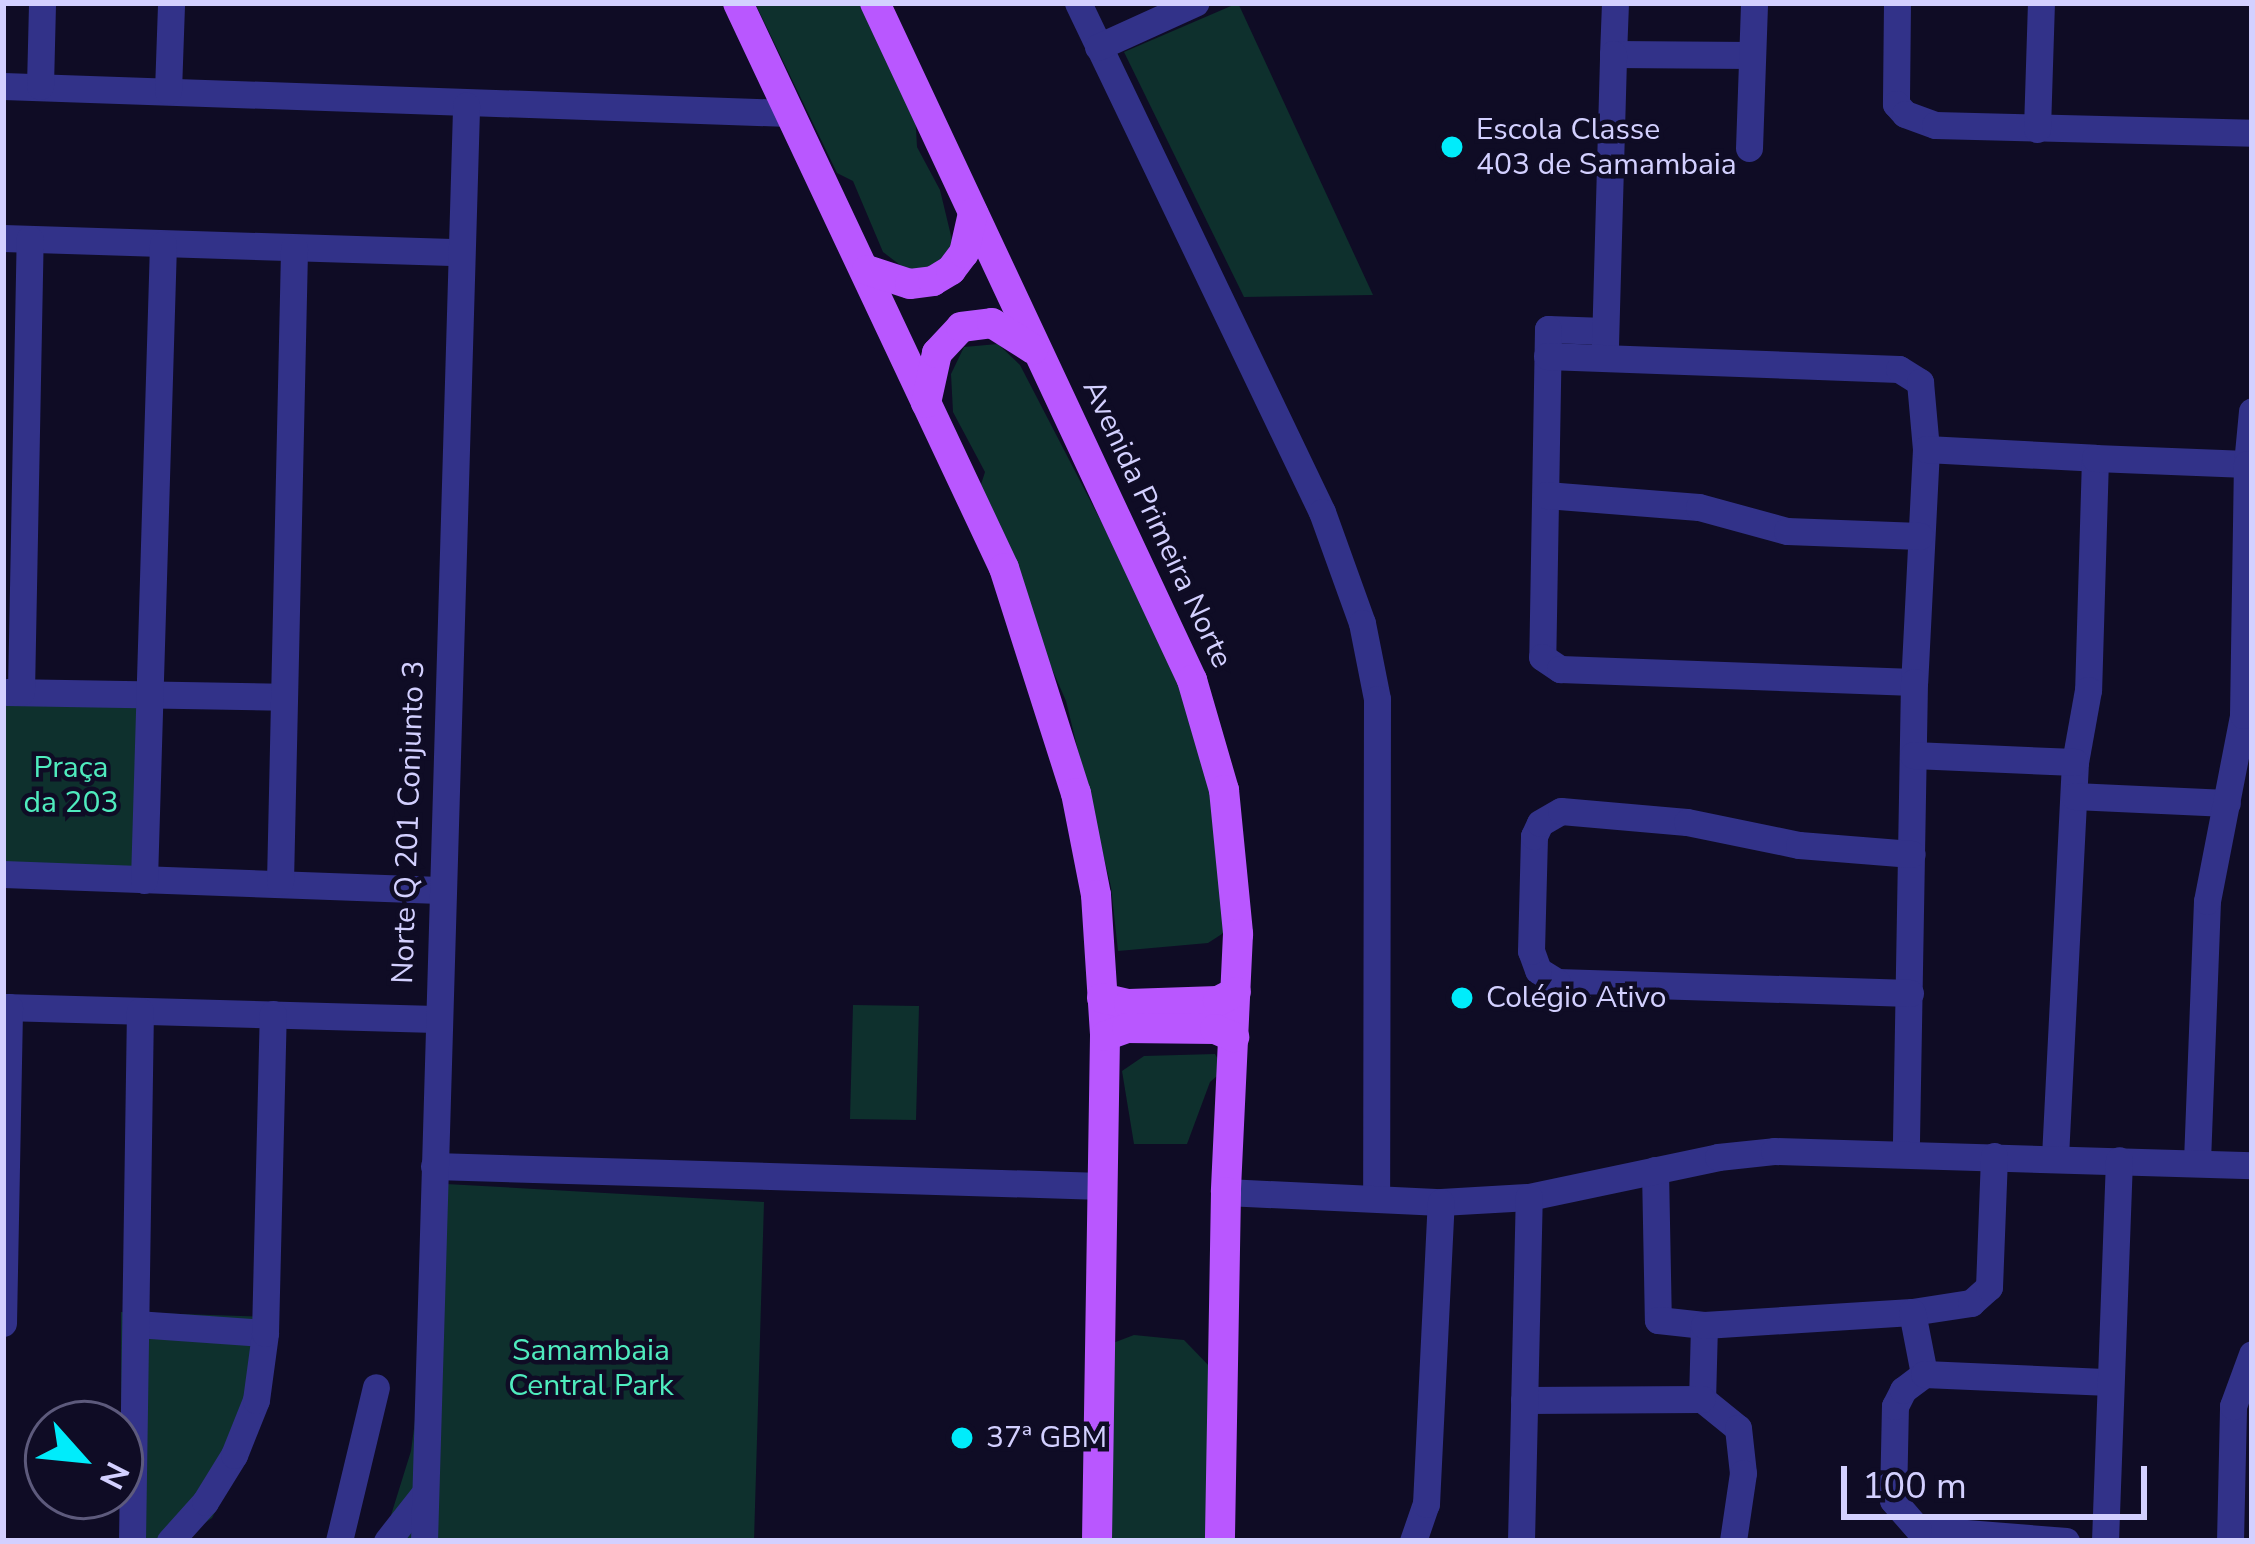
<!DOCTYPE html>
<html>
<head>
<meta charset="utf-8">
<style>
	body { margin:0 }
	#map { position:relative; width:2255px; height:1544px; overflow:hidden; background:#0f0c25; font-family:"Nunito Sans",sans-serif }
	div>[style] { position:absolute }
	.green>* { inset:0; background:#0e302d }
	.minor>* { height:27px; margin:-13.5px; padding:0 13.5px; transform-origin:13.5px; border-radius:13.5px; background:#323289 }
	.major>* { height:30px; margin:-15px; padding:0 15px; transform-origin:15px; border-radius:15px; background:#b957ff }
	.dots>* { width:33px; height:33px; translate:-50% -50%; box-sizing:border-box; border:6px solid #0f0c25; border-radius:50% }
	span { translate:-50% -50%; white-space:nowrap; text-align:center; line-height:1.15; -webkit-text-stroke:9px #0f0c25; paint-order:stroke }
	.poi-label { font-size:30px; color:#d3d0ff }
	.left { translate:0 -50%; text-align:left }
	.street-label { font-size:30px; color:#d3d0ff }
	.park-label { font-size:30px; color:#4fecbe }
	.frame { position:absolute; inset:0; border:6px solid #d3d0ff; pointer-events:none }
	.north { position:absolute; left:24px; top:1400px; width:120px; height:120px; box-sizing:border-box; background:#0f0c25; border:3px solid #5d5a7c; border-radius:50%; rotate:117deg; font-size:33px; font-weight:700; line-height:48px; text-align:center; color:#d3d0ff }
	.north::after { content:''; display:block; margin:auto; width:42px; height:54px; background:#00ecfb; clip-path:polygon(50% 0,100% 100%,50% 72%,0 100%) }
	.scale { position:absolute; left:1841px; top:1466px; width:306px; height:54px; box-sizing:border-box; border:6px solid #d3d0ff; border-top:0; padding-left:15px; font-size:36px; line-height:42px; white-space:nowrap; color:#d3d0ff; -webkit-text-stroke:9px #0f0c25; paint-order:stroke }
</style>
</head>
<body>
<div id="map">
	<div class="green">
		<div style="clip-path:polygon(755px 3px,863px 3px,915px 110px,917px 147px,940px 190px,953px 244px,932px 269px,908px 271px,883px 252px,853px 181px,837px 173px)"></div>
		<div style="clip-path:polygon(1238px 3px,1373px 295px,1244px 297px,1124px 52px)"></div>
		<div style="clip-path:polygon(998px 344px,1020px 365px,1190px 693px,1223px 823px,1225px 932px,1208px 943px,1118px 951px,1111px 887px,1066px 701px,977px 497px,985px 472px,953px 412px,951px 374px,964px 347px)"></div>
		<div style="clip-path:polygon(3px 705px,142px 707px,135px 868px,3px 864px)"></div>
		<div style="clip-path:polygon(853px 1005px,919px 1006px,916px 1120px,850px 1119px)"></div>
		<div style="clip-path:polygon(1215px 1054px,1224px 1070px,1210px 1082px,1187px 1144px,1134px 1144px,1122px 1071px,1144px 1056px)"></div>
		<div style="clip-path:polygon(446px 1184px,764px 1202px,754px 1541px,383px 1541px,411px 1451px)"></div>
		<div style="clip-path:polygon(121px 1312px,274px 1317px,256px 1430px,212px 1518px,178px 1541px,121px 1541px)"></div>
		<div style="clip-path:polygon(1134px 1335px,1184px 1340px,1213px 1370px,1208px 1541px,1108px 1541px,1113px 1343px)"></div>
	</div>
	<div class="minor">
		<div style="left:1078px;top:3px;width:564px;rotate:64.39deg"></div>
		<div style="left:1322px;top:512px;width:118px;rotate:70.2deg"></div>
		<div style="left:1362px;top:623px;width:77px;rotate:78.8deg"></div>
		<div style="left:1377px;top:699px;width:498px;rotate:90.1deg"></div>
		<div style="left:1615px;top:3px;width:51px;rotate:92.2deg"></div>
		<div style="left:1613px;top:54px;width:139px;rotate:0.4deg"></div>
		<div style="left:1897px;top:3px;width:101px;rotate:90.6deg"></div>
		<div style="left:1896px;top:104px;width:13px;rotate:48deg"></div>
		<div style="left:1905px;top:114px;width:32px;rotate:20deg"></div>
		<div style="left:1935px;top:125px;width:317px;rotate:1.4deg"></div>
		<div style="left:1098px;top:47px;width:107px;rotate:-24.4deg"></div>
		<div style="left:3px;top:86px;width:786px;rotate:1.97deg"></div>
		<div style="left:40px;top:86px;width:83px;rotate:-88.6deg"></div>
		<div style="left:168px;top:91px;width:88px;rotate:-88deg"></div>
		<div style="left:2037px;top:129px;width:126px;rotate:-88.2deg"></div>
		<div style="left:1749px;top:148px;width:145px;rotate:-88deg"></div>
		<div style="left:3px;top:238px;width:457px;rotate:1.8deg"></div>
		<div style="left:1605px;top:331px;width:57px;rotate:-178deg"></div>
		<div style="left:1548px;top:329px;width:328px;rotate:91deg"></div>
		<div style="left:1542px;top:657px;width:22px;rotate:34deg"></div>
		<div style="left:1560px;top:669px;width:354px;rotate:2.1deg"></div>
		<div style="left:1605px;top:345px;width:291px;rotate:-88.4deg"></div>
		<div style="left:1547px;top:356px;width:352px;rotate:2.1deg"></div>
		<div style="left:1899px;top:369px;width:25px;rotate:32deg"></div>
		<div style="left:1920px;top:382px;width:67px;rotate:84.9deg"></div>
		<div style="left:1926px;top:449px;width:233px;rotate:92.9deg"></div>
		<div style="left:1914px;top:682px;width:471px;rotate:91deg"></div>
		<div style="left:1926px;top:449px;width:169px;rotate:3deg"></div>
		<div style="left:2095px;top:458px;width:232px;rotate:91.7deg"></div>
		<div style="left:2088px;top:690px;width:73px;rotate:100.2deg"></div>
		<div style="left:2075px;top:762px;width:397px;rotate:92.9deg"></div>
		<div style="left:2095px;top:458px;width:152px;rotate:2.3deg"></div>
		<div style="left:2247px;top:464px;width:53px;rotate:-84.6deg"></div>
		<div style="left:1546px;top:495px;width:153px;rotate:4.5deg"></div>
		<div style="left:1699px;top:507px;width:91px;rotate:15.3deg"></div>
		<div style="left:1787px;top:531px;width:133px;rotate:2.2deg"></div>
		<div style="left:7px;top:692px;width:274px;rotate:1deg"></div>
		<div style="left:21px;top:692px;width:453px;rotate:-88.9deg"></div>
		<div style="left:1913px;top:755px;width:162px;rotate:2.5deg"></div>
		<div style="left:2074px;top:796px;width:153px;rotate:2.6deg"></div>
		<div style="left:3px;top:874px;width:437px;rotate:2.1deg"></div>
		<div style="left:144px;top:880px;width:636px;rotate:-88.29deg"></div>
		<div style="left:280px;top:882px;width:634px;rotate:-88.73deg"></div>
		<div style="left:1910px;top:993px;width:353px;rotate:-178.2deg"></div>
		<div style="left:1557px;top:982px;width:22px;rotate:-148deg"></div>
		<div style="left:1538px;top:970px;width:20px;rotate:-110deg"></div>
		<div style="left:1531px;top:951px;width:115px;rotate:-88.5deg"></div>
		<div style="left:1534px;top:836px;width:14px;rotate:-65deg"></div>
		<div style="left:1540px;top:823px;width:24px;rotate:-30deg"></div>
		<div style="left:1561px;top:811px;width:126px;rotate:5deg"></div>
		<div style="left:1687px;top:822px;width:114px;rotate:11.6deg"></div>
		<div style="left:1799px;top:845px;width:113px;rotate:4.6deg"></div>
		<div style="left:3px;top:1007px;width:433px;rotate:1.6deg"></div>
		<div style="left:2197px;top:1161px;width:260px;rotate:-87.8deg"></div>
		<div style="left:2207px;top:901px;width:189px;rotate:-79deg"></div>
		<div style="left:2243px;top:715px;width:251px;rotate:-89.1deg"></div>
		<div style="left:434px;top:1166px;width:668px;rotate:1.71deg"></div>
		<div style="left:1655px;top:1170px;width:150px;rotate:88.9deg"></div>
		<div style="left:1658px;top:1320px;width:46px;rotate:6.2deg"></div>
		<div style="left:1704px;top:1325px;width:74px;rotate:91.5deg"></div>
		<div style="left:1702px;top:1399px;width:46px;rotate:38.9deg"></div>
		<div style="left:1738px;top:1428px;width:45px;rotate:83.7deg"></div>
		<div style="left:1743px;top:1473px;width:69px;rotate:98.4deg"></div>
		<div style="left:1226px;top:1192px;width:215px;rotate:2.7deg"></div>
		<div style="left:1441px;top:1202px;width:88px;rotate:-3.3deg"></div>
		<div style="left:1529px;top:1197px;width:193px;rotate:-11.9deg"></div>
		<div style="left:1718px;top:1157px;width:56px;rotate:-6.1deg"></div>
		<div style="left:1774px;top:1151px;width:478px;rotate:1.7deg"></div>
		<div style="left:1912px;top:1312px;width:60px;rotate:-8.7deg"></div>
		<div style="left:1971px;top:1303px;width:24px;rotate:-42deg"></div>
		<div style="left:1989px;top:1287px;width:131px;rotate:-87.8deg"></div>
		<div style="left:3px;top:1323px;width:316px;rotate:-88.9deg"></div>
		<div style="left:136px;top:1324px;width:129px;rotate:4deg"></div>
		<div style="left:1704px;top:1325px;width:208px;rotate:-3.6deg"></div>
		<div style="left:1912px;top:1312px;width:63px;rotate:79deg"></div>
		<div style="left:1524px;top:1400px;width:178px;rotate:-0.3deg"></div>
		<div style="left:132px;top:1541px;width:530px;rotate:-89.14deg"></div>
		<div style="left:170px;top:1541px;width:52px;rotate:-48.1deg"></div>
		<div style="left:205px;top:1502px;width:55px;rotate:-58.3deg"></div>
		<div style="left:234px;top:1455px;width:59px;rotate:-68.2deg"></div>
		<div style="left:256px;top:1400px;width:68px;rotate:-82.3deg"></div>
		<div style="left:265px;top:1333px;width:319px;rotate:-88.6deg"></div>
		<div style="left:339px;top:1541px;width:158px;rotate:-76.5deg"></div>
		<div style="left:387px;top:1541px;width:60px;rotate:-51.8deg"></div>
		<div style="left:424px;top:1541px;width:1436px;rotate:-88.32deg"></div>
		<div style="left:1413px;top:1541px;width:39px;rotate:-71deg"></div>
		<div style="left:1426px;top:1504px;width:302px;rotate:-87.2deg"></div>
		<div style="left:1521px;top:1541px;width:344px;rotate:-88.7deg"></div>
		<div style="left:2066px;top:1541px;width:148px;rotate:-175.4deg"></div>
		<div style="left:1918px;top:1529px;width:38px;rotate:-131deg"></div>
		<div style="left:1893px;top:1500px;width:94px;rotate:-88.8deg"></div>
		<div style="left:1895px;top:1406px;width:18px;rotate:-63deg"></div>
		<div style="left:1903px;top:1390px;width:26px;rotate:-37deg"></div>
		<div style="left:1924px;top:1374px;width:186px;rotate:2.5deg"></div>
		<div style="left:2105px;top:1541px;width:381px;rotate:-87.9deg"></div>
		<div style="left:2230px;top:1541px;width:135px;rotate:-88.7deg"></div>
		<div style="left:2233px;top:1406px;width:55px;rotate:-69.9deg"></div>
	</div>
	<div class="major">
		<div style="left:738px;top:3px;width:624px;rotate:64.79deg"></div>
		<div style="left:1004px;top:568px;width:236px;rotate:72.3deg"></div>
		<div style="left:1076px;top:793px;width:104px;rotate:78.9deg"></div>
		<div style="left:1096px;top:895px;width:141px;rotate:86.3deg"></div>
		<div style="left:1105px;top:1036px;width:505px;rotate:90.91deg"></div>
		<div style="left:875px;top:3px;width:748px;rotate:64.91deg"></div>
		<div style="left:1192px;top:680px;width:115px;rotate:73.8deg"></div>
		<div style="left:1224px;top:790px;width:145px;rotate:84.4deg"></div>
		<div style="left:1238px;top:934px;width:258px;rotate:92.7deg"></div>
		<div style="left:1226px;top:1192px;width:349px;rotate:91deg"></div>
		<div style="left:867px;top:270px;width:45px;rotate:18deg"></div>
		<div style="left:910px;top:284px;width:23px;rotate:-7deg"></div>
		<div style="left:933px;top:281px;width:21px;rotate:-31deg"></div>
		<div style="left:951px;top:270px;width:21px;rotate:-53deg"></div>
		<div style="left:964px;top:253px;width:41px;rotate:-77.3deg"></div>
		<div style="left:926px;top:403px;width:51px;rotate:-77.6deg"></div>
		<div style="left:937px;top:353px;width:35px;rotate:-47deg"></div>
		<div style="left:961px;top:327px;width:31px;rotate:-7deg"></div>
		<div style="left:992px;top:323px;width:49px;rotate:32.4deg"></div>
		<div style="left:1102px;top:998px;width:28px;rotate:13deg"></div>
		<div style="left:1129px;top:1004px;width:89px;rotate:-1.9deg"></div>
		<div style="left:1218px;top:1001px;width:20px;rotate:-27deg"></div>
		<div style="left:1105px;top:1036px;width:23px;rotate:-20deg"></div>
		<div style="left:1127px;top:1028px;width:88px;rotate:0.7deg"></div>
		<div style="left:1215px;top:1029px;width:21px;rotate:23deg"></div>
	</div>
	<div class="dots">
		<div style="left:1452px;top:147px;background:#00ecfb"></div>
		<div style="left:1462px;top:998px;background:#00ecfb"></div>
		<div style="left:962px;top:1438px;background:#00ecfb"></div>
	</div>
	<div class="poi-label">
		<span class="left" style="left:1476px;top:147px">Escola Classe<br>403 de Samambaia</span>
		<span class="left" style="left:1486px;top:998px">Colégio Ativo</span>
		<span class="left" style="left:986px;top:1438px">37ª GBM</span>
	</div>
	<div class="street-label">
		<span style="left:1157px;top:524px;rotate:65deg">Avenida Primeira Norte</span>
		<span style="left:409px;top:822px;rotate:-88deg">Norte Q 201 Conjunto 3</span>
	</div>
	<div class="park-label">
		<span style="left:71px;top:785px">Praça<br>da 203</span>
		<span style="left:591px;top:1368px">Samambaia<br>Central Park</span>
	</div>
	<div class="frame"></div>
	<div class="north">N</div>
	<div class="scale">100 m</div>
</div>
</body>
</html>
